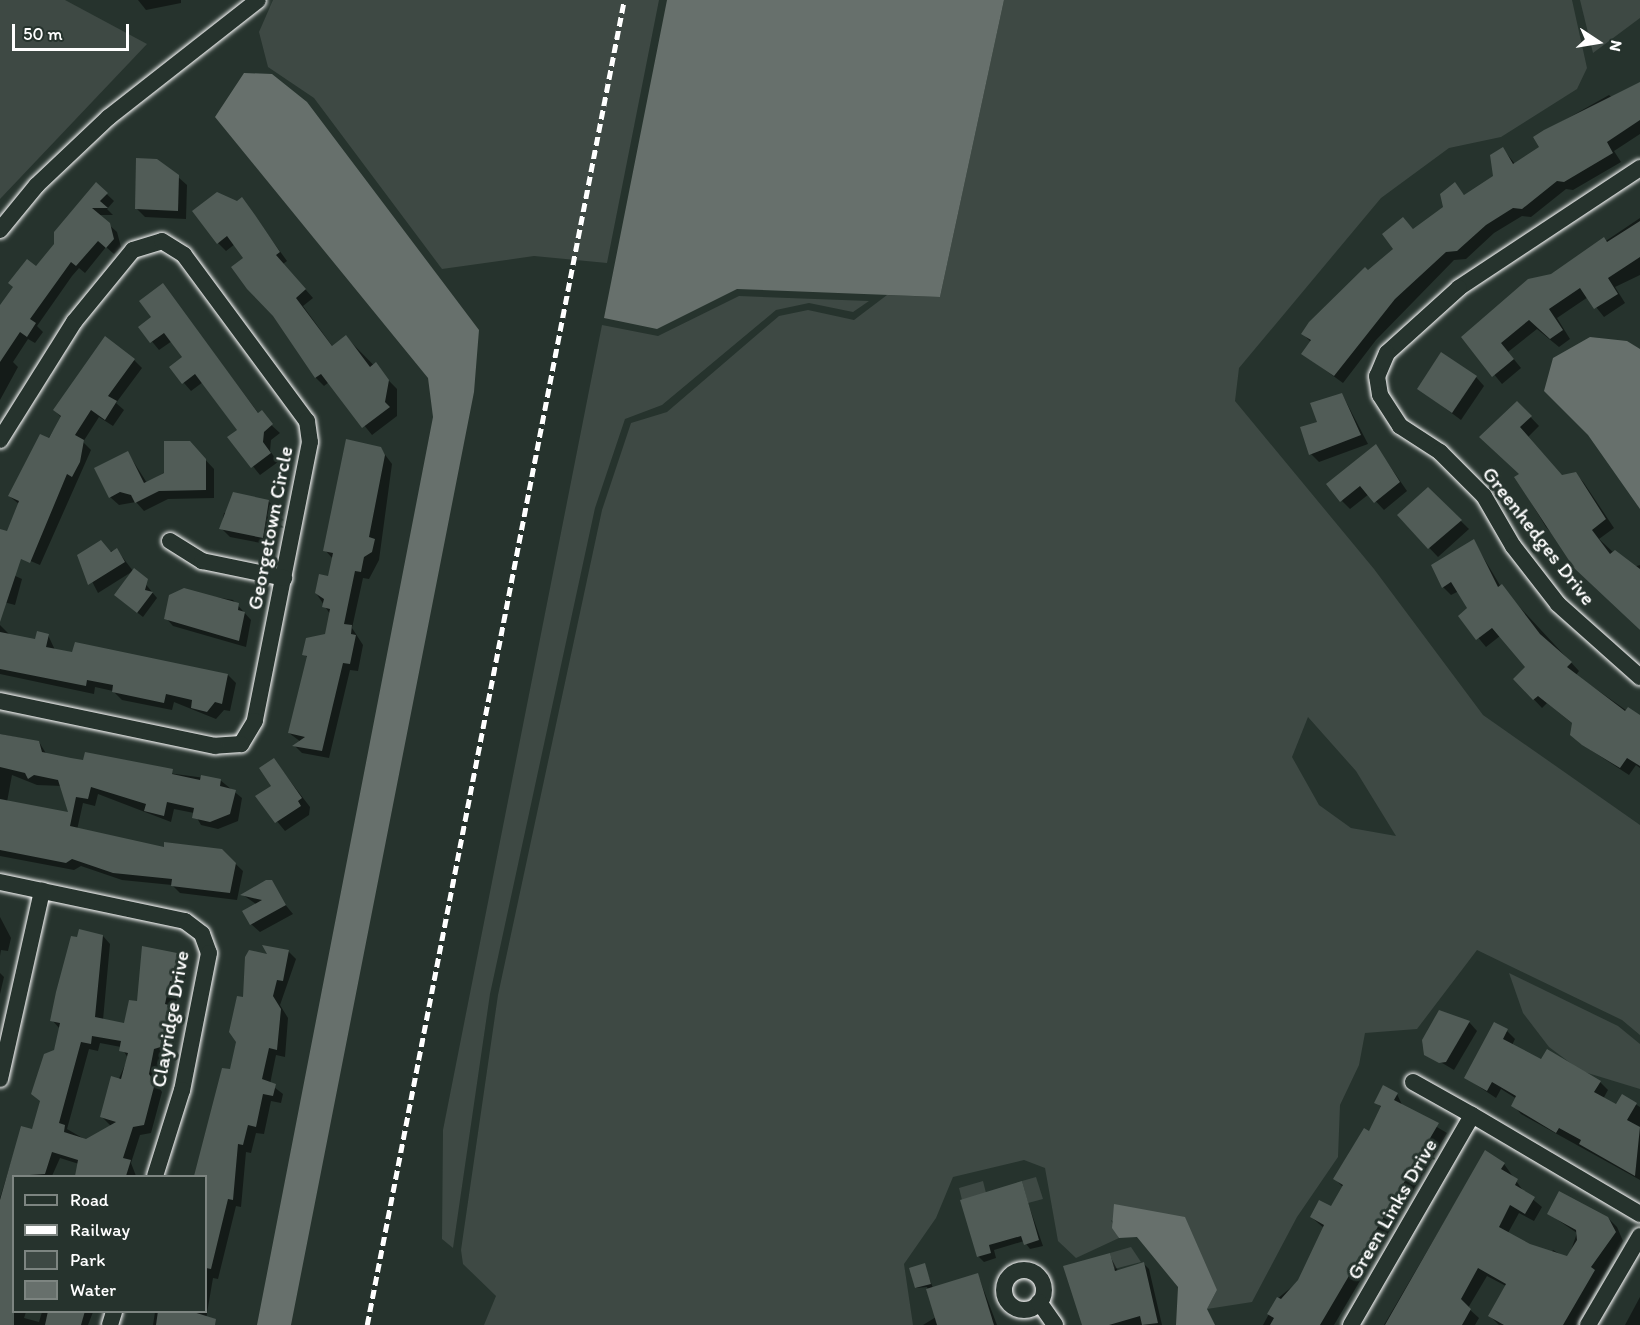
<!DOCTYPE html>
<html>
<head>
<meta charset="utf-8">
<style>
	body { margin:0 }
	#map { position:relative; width:1640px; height:1325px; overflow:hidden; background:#26332d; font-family:Itim,sans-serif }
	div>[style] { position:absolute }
	.green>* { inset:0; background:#3e4944 }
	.water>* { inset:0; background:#67706c }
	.shadow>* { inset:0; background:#0007 }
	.building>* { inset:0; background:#515c57 }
	.roads { filter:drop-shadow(0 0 2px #fff) drop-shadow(0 0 2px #fff) }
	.minor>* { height:16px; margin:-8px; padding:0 8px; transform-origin:8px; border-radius:8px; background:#26332d }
	.minor>.ring { margin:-8px; padding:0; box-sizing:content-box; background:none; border:16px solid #26332d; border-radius:50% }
	.rail>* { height:4.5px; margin-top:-2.25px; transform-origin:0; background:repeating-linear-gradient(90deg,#fff 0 9px,transparent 0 13.5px) }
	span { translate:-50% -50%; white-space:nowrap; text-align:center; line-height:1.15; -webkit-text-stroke:6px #26332d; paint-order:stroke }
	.street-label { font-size:21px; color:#fff }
	.legend { position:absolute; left:12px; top:1175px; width:195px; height:138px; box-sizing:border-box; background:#26332d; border:2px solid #7d8581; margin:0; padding:8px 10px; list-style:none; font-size:18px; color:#fff }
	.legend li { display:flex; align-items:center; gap:12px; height:30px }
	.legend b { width:30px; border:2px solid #7d8581 }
	.north { position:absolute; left:1568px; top:12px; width:60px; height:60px; -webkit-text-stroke:4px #26332d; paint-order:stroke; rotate:102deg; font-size:16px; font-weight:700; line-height:24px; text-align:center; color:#fff }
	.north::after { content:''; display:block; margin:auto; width:21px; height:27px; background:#fff; clip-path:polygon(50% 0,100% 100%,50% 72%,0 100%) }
	.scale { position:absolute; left:12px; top:24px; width:117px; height:27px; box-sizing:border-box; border:3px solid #fff; border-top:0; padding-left:8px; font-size:18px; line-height:21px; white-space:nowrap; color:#fff; -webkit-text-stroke:4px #26332d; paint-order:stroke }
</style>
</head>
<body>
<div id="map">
	<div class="green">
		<div style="clip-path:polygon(0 0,65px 0,147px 44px,0 199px)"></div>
		<div style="clip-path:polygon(273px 0,659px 0,607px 263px,534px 256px,442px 269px,314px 98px,268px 67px,259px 32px)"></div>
		<div style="clip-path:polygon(evenodd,1004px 0,1572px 0,1587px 68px,1577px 89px,1501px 137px,1449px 148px,1381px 198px,1239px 368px,1235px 401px,1374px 569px,1483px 715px,1640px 825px,1640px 1035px,1622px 1020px,1477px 950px,1417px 1029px,1365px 1033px,1359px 1065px,1340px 1105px,1338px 1157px,1297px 1217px,1252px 1302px,1207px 1309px,1217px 1290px,1111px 1220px,1119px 1238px,1076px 1258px,1058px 1241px,1045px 1168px,1024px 1160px,953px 1177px,936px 1218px,904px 1264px,913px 1325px,484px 1325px,496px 1296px,463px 1264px,461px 1250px,498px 995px,602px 510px,631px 423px,667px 412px,779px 316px,808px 310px,854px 320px,887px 295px,940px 297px,1004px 0,1308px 717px,1356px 771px,1396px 836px,1351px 828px,1319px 805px,1292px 757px,1308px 717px)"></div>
		<div style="clip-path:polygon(1580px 0,1640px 0,1640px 18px,1593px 53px)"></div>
		<div style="clip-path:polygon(739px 296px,869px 301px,853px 312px,809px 303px,776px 310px,662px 405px,625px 419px,595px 508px,490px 994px,453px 1248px,442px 1239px,443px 1130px,602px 325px,658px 336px)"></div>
		<div style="clip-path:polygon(1509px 973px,1618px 1026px,1640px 1044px,1640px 1089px,1581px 1071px,1549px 1047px,1523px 1013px)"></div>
		<div style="clip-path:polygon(1036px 1177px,1043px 1199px,1028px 1203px,1022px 1181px)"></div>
		<div style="clip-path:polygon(983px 1181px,986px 1193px,962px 1200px,959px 1188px)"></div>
		<div style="clip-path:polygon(1131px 1247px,1141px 1262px,1114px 1269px,1110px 1253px)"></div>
	</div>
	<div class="water">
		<div style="clip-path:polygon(667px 0,1004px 0,940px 297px,737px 289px,657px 329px,604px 318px)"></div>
		<div style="clip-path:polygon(244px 73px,272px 74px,307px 102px,479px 330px,474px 392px,291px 1325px,257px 1325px,433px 417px,428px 378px,215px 117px)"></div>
		<div style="clip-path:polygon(1590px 337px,1627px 341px,1640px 349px,1640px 509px,1588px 435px,1544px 391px,1553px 358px)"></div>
		<div style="clip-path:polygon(1114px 1204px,1185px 1217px,1217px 1290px,1207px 1309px,1215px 1325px,1176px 1325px,1178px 1287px,1137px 1237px,1119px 1238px,1112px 1228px)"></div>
	</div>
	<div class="shadow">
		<div style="clip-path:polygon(138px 0,181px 0,181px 3px,146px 10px)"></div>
		<div style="clip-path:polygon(1640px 87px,1640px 134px,1614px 151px,1621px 162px,1573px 190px,1566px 189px,1531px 217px,1522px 216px,1494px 233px,1466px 259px,1454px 260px,1376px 340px,1343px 383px,1303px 354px,1311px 342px,1303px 334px,1396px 249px,1403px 219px,1414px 230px,1444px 207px,1454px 184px,1465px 196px,1494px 177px,1503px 149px,1515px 164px,1541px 147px,1545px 131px,1609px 95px,1615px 100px)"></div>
		<div style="clip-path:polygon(178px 177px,187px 185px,186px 219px,145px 217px,136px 208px)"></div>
		<div style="clip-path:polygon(96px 184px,114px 201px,107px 209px,113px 215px,98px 215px,117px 232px,121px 247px,114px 254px,106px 247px,85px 273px,79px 268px,72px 276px,37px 326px,43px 332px,35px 343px,28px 339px,13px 362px,18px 367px,0 400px,0 307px,56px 244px)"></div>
		<div style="clip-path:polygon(242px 199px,287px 261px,283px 264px,313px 298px,303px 306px,333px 347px,346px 337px,397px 389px,397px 416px,372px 435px,329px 382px,324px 386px,316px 378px,235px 244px,226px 251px,218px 243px)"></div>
		<div style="clip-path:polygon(1640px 218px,1640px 275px,1615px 287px,1625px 303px,1604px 317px,1588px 297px,1557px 318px,1570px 339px,1559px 347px,1537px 329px,1508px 352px,1521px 368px,1502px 384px,1463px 337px)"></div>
		<div style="clip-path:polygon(163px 285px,259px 414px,280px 433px,271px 440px,270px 451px,278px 462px,260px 475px,229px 437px,239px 430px,203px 382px,191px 391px,171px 368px,184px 357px,172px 341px,159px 350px,140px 327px,153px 317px)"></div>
		<div style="clip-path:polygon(134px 360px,142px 368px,116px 403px,124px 410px,113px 426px,99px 417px,83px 442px,91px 450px,40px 565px,0 548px,0 530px,8px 533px,19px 504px,9px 496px,62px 418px,54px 410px)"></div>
		<div style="clip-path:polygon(1476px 377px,1484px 386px,1461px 420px,1419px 389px)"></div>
		<div style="clip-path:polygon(1342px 394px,1368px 444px,1319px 462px,1311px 454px,1319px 423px)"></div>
		<div style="clip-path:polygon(1517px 403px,1539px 426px,1528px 437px,1562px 476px,1576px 474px,1584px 483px,1614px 528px,1599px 539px,1630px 568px,1640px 565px,1640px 630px,1546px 527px,1516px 478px,1521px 475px)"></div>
		<div style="clip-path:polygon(1376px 446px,1407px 491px,1384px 510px,1369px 494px,1350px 509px,1342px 501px)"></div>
		<div style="clip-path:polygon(380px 448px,392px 464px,379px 560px,369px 579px,363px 578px,352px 628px,363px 645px,358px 671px,350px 670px,329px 758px,302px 753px,295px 746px,301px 742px,289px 733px,308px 658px,304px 654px,326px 635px,330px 614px,316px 593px,329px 578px,333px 559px,325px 550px)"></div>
		<div style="clip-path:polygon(198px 452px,214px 469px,214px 498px,168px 499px,144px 511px,136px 502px,119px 505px,110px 497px,128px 453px,147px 483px)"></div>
		<div style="clip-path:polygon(1428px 489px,1469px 529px,1438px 557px,1399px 516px)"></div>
		<div style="clip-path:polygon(268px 501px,277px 509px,271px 545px,230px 537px,221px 528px,224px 513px)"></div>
		<div style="clip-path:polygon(1473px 540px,1501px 587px,1579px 671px,1576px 675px,1640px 720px,1640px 768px,1636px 765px,1629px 775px,1580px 743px,1573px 724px,1547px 703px,1542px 708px,1515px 679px,1527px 667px,1500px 636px,1486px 647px,1460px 616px,1469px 608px,1459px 591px,1451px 595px,1443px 587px)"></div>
		<div style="clip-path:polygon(117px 550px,133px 571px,98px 593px,79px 556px)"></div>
		<div style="clip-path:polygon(0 569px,22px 579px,15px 605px,0 601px)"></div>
		<div style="clip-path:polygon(134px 570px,157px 598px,143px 617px,121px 600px)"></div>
		<div style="clip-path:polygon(179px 591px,233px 600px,251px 620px,246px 647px,173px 626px,166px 618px)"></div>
		<div style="clip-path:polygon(0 625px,11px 636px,36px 641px,48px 635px,55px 650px,228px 675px,236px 683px,230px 711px,224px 710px,216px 719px,174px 702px,172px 710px,122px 700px,113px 691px,95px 687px,94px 694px,0 674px)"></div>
		<div style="clip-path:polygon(evenodd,0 734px,39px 742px,47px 755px,71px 760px,220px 780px,242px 798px,238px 821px,218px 829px,201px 825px,194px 813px,174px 809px,171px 822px,98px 794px,95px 806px,83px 803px,77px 830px,165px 848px,221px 850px,243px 871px,237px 900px,180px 893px,172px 885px,122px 880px,81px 866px,74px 870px,0 856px,0 734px,12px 775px,37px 785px,62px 786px,70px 814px,7px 802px,12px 775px)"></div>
		<div style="clip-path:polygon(274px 760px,310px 807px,309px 815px,285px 831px,257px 797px,273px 787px)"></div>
		<div style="clip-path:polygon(274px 891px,293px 914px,260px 932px,251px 924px,256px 904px,243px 895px)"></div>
		<div style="clip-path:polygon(0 917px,11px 938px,8px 951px,1px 950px,0 956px)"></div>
		<div style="clip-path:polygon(evenodd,103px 936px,110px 944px,103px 1020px,126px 1024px,176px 954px,184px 962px,186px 977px,173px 1009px,179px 1015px,171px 1054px,161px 1057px,156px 1083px,162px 1092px,151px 1133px,140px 1135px,131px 1163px,136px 1176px,76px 1176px,79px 1164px,60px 1158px,52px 1176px,14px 1176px,14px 1312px,26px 1312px,24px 1318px,39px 1322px,42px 1312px,93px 1312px,88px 1325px,0 1325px,0 1198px,22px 1127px,33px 1131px,60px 1029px,52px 1020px,103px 936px,100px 1043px,121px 1047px,128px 1058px,102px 1117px,111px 1126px,86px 1140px,67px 1129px,89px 1049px,98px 1051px,100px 1043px)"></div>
		<div style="clip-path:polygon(288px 951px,296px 959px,280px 1005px,288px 1018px,285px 1057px,276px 1055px,270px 1084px,283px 1094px,281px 1103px,271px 1101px,264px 1134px,256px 1133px,251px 1153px,246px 1152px,241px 1207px,236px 1206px,218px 1279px,213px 1278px,205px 1325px,153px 1325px,155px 1312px,206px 1312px,206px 1176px,196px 1176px,223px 1070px,231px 1071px,245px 999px,270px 956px)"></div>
		<div style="clip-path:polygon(0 973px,4px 977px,0 994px)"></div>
		<div style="clip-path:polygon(1469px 1022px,1477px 1031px,1454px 1070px,1432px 1057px)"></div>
		<div style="clip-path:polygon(1507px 1031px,1515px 1039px,1512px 1045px,1541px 1061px,1600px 1082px,1608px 1090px,1603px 1099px,1616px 1106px,1622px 1096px,1640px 1107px,1640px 1180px,1521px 1114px,1513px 1105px,1517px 1099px,1501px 1089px,1496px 1098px,1466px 1078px)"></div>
		<div style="clip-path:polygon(1397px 1094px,1403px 1107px,1447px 1133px,1334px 1325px,1263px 1325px,1277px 1299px,1299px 1281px,1324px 1228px,1311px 1217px,1331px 1208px,1344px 1188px,1335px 1179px,1370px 1133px,1382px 1108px,1376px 1102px)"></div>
		<div style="clip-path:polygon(1485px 1152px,1504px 1164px,1524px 1192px,1542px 1207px,1534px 1221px,1519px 1213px,1508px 1233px,1549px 1256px,1553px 1250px,1568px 1259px,1577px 1233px,1549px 1214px,1608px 1218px,1617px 1227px,1623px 1241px,1576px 1325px,1499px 1325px,1490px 1316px,1506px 1286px,1487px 1276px,1468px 1308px,1479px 1318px,1475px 1325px,1384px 1325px)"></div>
		<div style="clip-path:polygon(1021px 1183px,1043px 1246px,1030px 1249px,1024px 1241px,994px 1250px,996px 1258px,984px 1262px,978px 1256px)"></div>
		<div style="clip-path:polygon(1109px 1254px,1118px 1271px,1144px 1264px,1149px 1269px,1162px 1325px,1084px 1325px)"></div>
		<div style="clip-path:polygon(924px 1265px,933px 1288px,978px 1275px,997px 1325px,923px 1325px,936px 1317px,927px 1287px,916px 1288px)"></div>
		<div style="clip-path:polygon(1640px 1297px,1640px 1325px,1625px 1325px)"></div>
	</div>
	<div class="building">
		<div style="clip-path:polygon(1640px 82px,1640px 120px,1607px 142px,1613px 153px,1564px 182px,1557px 181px,1522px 209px,1513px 208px,1486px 225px,1457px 251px,1446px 252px,1395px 299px,1334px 376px,1301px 354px,1311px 340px,1301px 334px,1309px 322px,1365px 267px,1368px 270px,1393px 249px,1382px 234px,1403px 217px,1413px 229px,1443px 207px,1440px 194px,1455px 182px,1464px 195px,1493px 176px,1490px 155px,1503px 147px,1513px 164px,1539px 147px,1533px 137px,1544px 130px)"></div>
		<div style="clip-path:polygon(136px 158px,157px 159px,179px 175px,178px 211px,135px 209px)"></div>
		<div style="clip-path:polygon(96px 182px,108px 193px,100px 201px,108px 208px,92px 208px,110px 223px,114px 239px,106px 248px,98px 241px,76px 266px,71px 262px,30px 319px,36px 323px,27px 337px,20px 332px,0 362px,0 305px,13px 287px,8px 283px,27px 259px,36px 266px,54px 244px,54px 232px)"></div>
		<div style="clip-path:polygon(217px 192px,237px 201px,242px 197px,255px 215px,280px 252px,276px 255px,306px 289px,296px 298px,332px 346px,346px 335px,370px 367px,376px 362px,389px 380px,385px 402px,390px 407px,362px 428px,321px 374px,315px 378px,273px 316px,247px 289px,231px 267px,243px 258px,227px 236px,217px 244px,192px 211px)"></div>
		<div style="clip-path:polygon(1640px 221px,1640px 257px,1608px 278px,1618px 294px,1594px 309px,1580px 288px,1549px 309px,1563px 330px,1550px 339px,1529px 320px,1501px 343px,1514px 359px,1492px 377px,1461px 337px,1528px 279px,1551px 274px,1604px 237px,1607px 242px)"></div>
		<div style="clip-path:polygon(163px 283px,258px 413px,262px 410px,273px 424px,264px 432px,263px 442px,271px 453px,251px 468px,227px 437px,237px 430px,195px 374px,182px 384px,169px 367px,182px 357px,164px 333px,150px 343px,138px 327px,151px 317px,139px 301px)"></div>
		<div style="clip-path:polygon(105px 336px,135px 359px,108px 396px,117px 401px,105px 420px,91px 410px,75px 435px,84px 440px,80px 462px,72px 477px,67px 474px,30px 563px,21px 559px,0 622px,0 529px,7px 531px,19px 501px,8px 496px,40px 434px,49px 438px,61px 416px,53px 410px)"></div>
		<div style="clip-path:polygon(1441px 352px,1477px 376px,1452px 413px,1417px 389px)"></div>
		<div style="clip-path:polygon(1342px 393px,1361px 435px,1309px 455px,1300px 427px,1317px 422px,1310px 403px)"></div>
		<div style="clip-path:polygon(1517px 401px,1532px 416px,1520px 427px,1562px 475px,1576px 472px,1606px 519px,1592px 530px,1610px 554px,1615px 550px,1640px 569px,1640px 630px,1574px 568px,1514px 477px,1519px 474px,1479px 437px)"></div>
		<div style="clip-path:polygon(346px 439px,381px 447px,385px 455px,369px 537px,375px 539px,372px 552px,364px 557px,361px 572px,355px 571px,344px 624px,352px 625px,351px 634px,356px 635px,350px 664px,343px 663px,322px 751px,292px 746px,305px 737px,288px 733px,307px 656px,302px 655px,306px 638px,325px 634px,330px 609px,322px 607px,324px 599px,315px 593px,319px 574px,328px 576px,333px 553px,323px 551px)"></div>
		<div style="clip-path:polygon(164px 441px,190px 441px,206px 459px,206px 490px,159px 491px,135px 503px,131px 495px,120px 492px,109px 498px,94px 468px,128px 451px,144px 483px,164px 473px)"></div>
		<div style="clip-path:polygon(1376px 444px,1400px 482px,1374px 503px,1360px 486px,1340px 502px,1326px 484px)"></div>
		<div style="clip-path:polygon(1428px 487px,1462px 520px,1428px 549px,1397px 515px)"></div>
		<div style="clip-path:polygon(233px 492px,269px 500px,263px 538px,219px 529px)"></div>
		<div style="clip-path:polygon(1474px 539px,1498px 587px,1502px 584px,1540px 634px,1572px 662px,1567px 667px,1625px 711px,1628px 707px,1640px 715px,1640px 766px,1627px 758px,1620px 768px,1582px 745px,1570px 735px,1572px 723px,1538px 696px,1533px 700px,1513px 679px,1525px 667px,1492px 628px,1476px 640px,1458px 616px,1467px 608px,1451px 582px,1442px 588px,1431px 565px)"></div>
		<div style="clip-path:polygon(101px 540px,111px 552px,117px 548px,125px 562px,88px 585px,77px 555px)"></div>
		<div style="clip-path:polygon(134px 568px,148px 579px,145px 590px,153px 592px,137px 613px,114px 595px)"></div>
		<div style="clip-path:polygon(184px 588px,239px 603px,238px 610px,245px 612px,239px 641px,164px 619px,169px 595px)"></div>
		<div style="clip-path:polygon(37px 631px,49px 634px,46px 647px,72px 652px,75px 642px,228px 674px,222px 704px,215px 702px,207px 712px,191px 708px,192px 700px,166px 694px,164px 703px,112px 692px,113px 685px,87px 680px,86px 686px,0 669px,0 632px,35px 639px)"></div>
		<div style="clip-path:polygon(0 734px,39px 741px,42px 752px,71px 758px,83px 760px,85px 752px,173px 769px,172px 774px,200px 780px,201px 775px,221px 779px,220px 786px,236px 790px,230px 814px,210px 822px,192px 818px,194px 808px,167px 802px,164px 816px,144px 811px,146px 804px,91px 787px,88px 799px,76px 797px,70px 826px,164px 847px,164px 842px,222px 849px,236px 863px,230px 893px,171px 886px,172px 879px,113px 873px,72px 859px,66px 863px,0 850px,0 799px,68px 812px,58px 780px,34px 775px,28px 779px,25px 773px,0 767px)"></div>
		<div style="clip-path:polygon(274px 758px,302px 798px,298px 801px,301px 806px,275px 823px,255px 796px,271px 786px,259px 768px)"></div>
		<div style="clip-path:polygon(266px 880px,272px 880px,286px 905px,250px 925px,242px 911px,262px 900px,240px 895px)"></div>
		<div style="clip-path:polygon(evenodd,79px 929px,103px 935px,95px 1017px,124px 1023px,129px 1000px,137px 1001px,142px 946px,177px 953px,176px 982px,170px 981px,165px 1004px,172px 1006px,164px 1046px,154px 1049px,149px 1074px,155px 1083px,144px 1125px,133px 1127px,123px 1158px,131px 1160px,126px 1176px,75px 1176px,78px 1160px,52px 1152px,45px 1174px,14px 1176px,14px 1325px,0 1325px,0 1200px,21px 1126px,32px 1129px,40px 1101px,31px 1094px,44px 1054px,54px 1050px,60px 1023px,50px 1021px,56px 992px,71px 936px,77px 937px,79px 929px,92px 1036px,121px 1041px,119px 1051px,128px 1053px,121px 1079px,111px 1076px,100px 1117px,116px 1122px,86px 1139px,64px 1132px,65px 1125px,59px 1123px,81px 1042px,91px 1044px,92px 1036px)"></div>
		<div style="clip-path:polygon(262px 945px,289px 950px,283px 981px,277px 980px,273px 996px,281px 1009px,277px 1050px,269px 1048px,262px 1079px,276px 1084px,273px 1096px,263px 1094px,256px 1127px,248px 1125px,243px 1145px,238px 1144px,233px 1200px,228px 1199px,211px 1269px,206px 1268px,206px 1176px,194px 1176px,222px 1068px,230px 1069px,236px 1042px,229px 1032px,237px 996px,243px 997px,245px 957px,249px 950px,267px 954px)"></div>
		<div style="clip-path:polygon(1439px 1010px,1470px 1021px,1446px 1062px,1439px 1063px,1424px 1055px,1422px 1040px)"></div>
		<div style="clip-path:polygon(1494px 1022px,1508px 1029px,1503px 1039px,1541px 1059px,1547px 1049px,1601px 1081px,1594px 1092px,1616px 1104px,1622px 1094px,1637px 1103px,1627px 1120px,1640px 1127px,1635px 1176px,1579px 1144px,1581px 1140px,1559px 1128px,1556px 1133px,1511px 1106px,1516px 1096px,1492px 1082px,1487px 1091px,1464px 1078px)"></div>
		<div style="clip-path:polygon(1383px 1085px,1398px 1093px,1394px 1100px,1439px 1123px,1320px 1325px,1270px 1325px,1274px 1318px,1267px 1314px,1277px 1297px,1281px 1299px,1298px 1280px,1324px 1225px,1310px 1217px,1319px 1200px,1331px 1206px,1343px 1185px,1333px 1179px,1364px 1128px,1369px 1131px,1381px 1106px,1374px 1103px)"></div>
		<div style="clip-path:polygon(1485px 1150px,1505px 1163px,1501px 1169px,1518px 1179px,1515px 1185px,1535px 1197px,1525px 1214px,1510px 1205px,1499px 1227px,1530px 1244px,1567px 1256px,1577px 1240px,1576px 1230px,1547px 1214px,1559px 1191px,1608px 1217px,1616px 1232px,1591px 1267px,1595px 1270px,1563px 1325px,1504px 1325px,1488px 1316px,1506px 1284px,1478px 1268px,1461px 1299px,1471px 1309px,1462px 1325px,1385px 1325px)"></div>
		<div style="clip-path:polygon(1022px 1181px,1039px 1240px,1024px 1245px,1021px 1236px,989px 1245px,991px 1253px,977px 1257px,960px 1200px)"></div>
		<div style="clip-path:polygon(1110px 1253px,1115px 1271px,1144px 1262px,1158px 1323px,1142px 1325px,1140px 1316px,1109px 1325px,1082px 1325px,1063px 1266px)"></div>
		<div style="clip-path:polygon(925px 1263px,931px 1284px,915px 1288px,909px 1268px)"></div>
		<div style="clip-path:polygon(978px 1273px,994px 1325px,937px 1325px,926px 1289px)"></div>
		<div style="clip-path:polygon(48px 1311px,85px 1311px,81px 1325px,45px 1325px)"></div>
		<div style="clip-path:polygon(158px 1311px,190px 1311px,216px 1319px,215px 1325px,156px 1325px)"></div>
	</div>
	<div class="roads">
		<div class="minor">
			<div style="left:1640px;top:168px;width:217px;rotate:146.5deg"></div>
			<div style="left:1459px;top:288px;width:97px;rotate:137.9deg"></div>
			<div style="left:1387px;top:353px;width:25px;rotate:113deg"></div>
			<div style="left:1377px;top:376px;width:19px;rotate:81deg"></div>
			<div style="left:1380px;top:395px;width:37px;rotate:57deg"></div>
			<div style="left:1400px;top:426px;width:48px;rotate:33deg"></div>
			<div style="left:1440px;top:452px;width:62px;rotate:45deg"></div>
			<div style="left:1484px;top:496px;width:58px;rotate:59.9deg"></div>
			<div style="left:1513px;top:546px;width:73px;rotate:52.2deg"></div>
			<div style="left:1558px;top:604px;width:110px;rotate:41.7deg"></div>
			<div style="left:0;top:230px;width:58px;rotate:-50.6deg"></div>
			<div style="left:37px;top:185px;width:99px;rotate:-43.4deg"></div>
			<div style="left:109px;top:117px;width:189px;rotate:-38.1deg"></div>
			<div style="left:0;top:440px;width:139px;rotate:-57.9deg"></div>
			<div style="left:74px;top:322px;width:93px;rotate:-50.7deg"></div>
			<div style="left:133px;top:250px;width:30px;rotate:-17deg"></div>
			<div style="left:162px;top:241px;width:26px;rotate:32deg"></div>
			<div style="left:184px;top:255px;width:207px;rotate:53.5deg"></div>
			<div style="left:307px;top:421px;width:21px;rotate:82deg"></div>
			<div style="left:310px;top:442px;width:284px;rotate:101.2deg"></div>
			<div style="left:255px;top:721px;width:27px;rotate:121deg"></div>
			<div style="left:241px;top:744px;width:26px;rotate:176deg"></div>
			<div style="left:215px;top:746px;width:220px;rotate:-168.2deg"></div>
			<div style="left:170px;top:541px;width:38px;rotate:32deg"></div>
			<div style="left:202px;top:561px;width:84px;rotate:11.7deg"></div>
			<div style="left:0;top:882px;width:189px;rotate:11.9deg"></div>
			<div style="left:185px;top:921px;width:21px;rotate:37deg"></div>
			<div style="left:202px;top:934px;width:20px;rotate:70deg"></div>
			<div style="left:209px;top:953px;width:140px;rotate:101.1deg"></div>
			<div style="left:182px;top:1090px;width:90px;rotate:107.4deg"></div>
			<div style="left:0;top:1079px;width:193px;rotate:-77.4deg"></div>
			<div style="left:1413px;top:1082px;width:68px;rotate:29.2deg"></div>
			<div class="ring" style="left:1004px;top:1270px;width:24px;height:24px"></div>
			<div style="left:1039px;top:1302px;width:28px;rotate:55deg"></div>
			<div style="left:110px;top:1325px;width:14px;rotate:-73deg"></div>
			<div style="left:1351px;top:1325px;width:242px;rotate:-60deg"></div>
			<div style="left:1472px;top:1115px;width:195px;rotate:30.5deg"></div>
			<div style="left:1588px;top:1325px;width:103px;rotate:-59.7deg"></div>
		</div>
	</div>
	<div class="rail">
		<div style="left:367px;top:1325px;width:1350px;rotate:-79.02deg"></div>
	</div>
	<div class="street-label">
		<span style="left:270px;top:528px;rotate:-79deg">Georgetown Circle</span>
		<span style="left:1539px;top:536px;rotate:52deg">Greenhedges Drive</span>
		<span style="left:170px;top:1019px;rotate:-80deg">Clayridge Drive</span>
		<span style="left:1392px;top:1209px;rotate:-60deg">Green Links Drive</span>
	</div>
	<ul class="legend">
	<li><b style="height:8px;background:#26332d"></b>Road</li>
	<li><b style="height:8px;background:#fff"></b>Railway</li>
	<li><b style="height:16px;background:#3e4944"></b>Park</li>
	<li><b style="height:16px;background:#67706c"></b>Water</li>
	</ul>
	<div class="north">N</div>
	<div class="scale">50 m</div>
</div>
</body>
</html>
